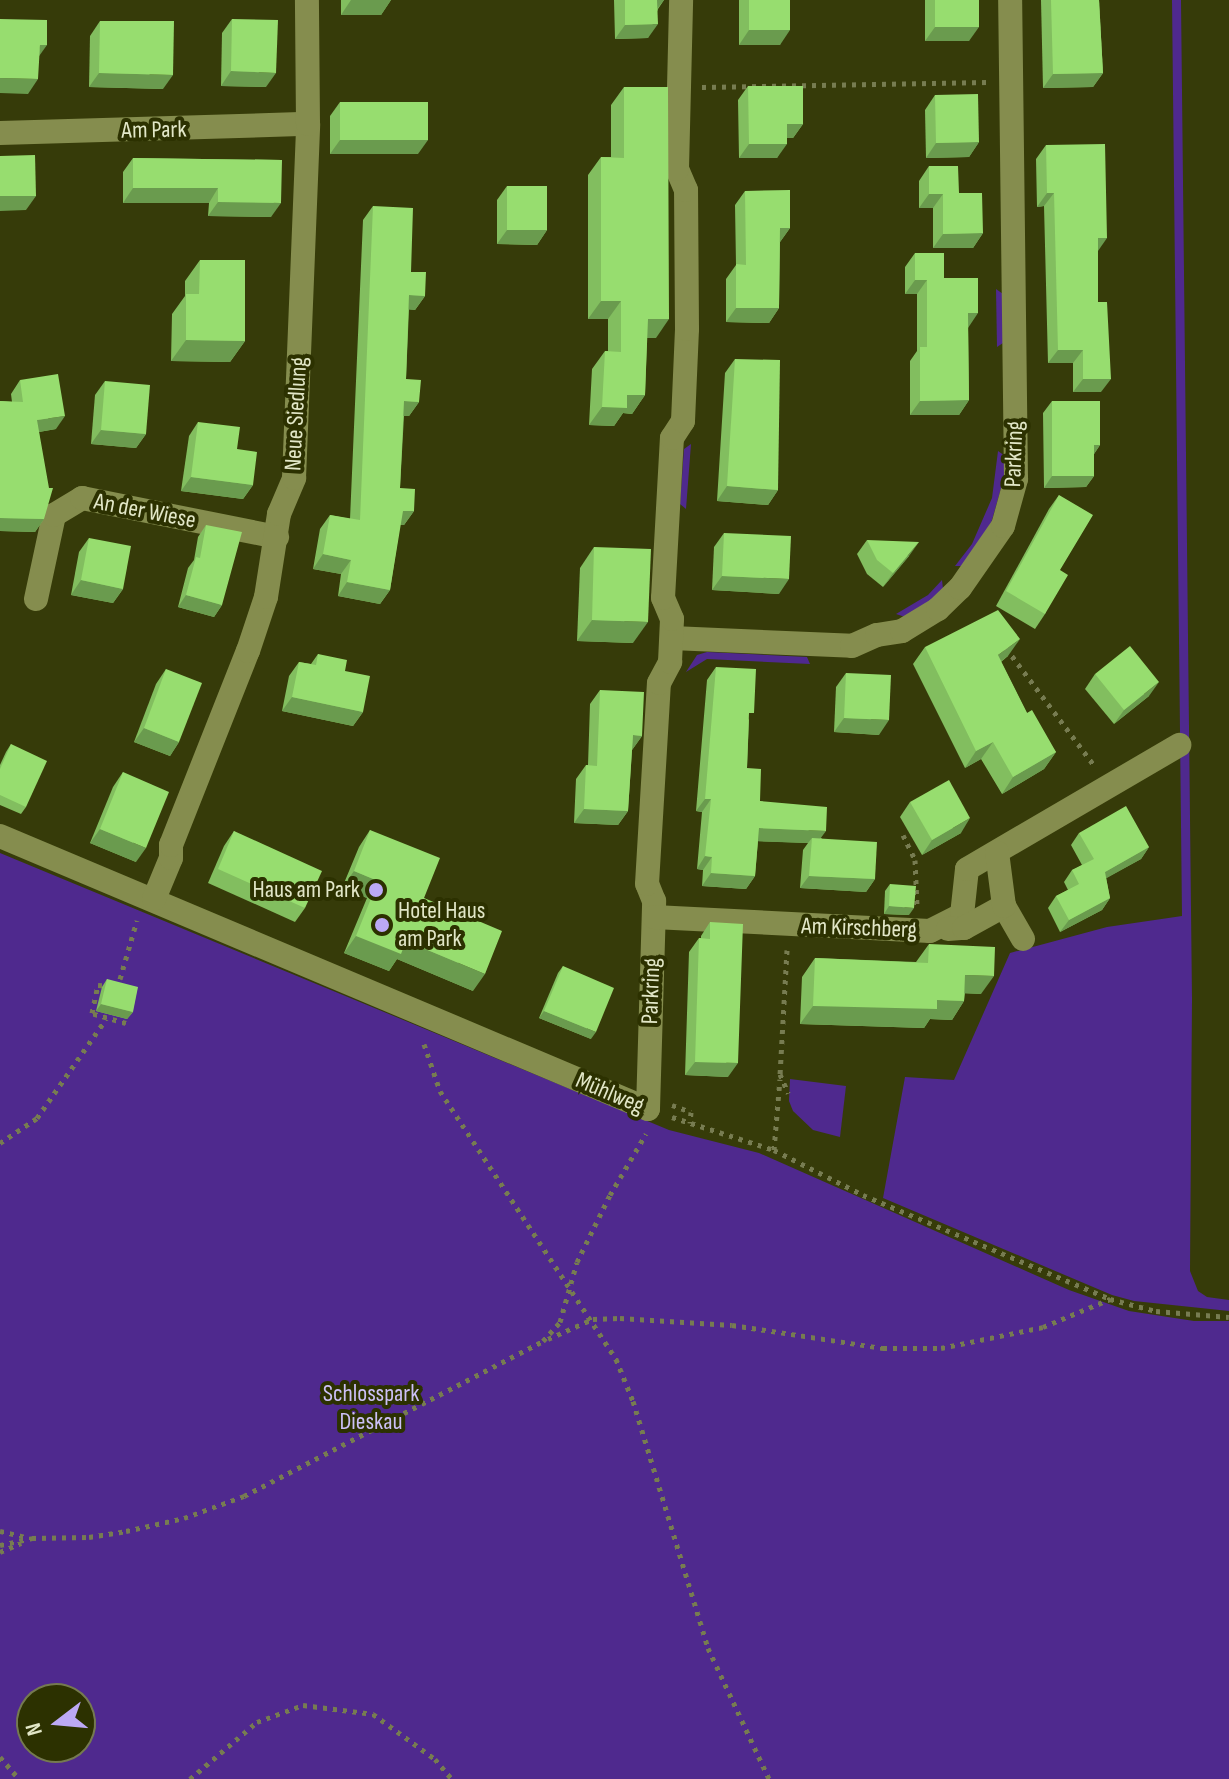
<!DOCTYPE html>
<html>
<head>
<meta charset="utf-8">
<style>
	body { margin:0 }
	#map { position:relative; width:1229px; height:1779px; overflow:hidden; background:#363b09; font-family:"Sofia Sans Condensed",sans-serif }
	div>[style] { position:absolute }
	.green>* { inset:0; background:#4f298e }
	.path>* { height:5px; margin-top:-2.5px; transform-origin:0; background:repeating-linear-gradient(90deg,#777c51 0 4px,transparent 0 10px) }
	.minor>* { height:24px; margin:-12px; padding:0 12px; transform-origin:12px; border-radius:12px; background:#858d4e }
	.wall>* { inset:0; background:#82be5f }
	.shaded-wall>* { inset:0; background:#6a9b4e }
	.building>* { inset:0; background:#97dd6f }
	.dots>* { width:22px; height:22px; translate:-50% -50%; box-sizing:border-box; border:4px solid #2c3100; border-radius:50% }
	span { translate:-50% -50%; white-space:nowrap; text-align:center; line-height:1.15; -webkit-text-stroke:8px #2c3100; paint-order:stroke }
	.street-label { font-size:24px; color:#e2e7c7 }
	.poi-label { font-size:24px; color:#e2e7c7 }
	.right { translate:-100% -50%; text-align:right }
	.left { translate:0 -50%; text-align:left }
	.park-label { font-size:24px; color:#ccc0f6 }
	.north { position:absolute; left:16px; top:1683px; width:80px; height:80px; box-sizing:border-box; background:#2c3100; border:2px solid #757a50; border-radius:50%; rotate:254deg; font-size:22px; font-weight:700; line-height:32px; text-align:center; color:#e2e7c7 }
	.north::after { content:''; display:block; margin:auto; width:28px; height:36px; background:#bca9f5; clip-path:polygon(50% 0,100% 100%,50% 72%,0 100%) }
</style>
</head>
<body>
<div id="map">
	<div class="green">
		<div style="clip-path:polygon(1172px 0,1181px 0,1192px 999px,1190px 1271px,1198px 1291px,1207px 1297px,1229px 1300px,1229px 1311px,1134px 1301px,1112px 1295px,883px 1198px,905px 1077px,954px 1080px,1010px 953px,1107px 927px,1182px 916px)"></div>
		<div style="clip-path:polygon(996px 289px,1003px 294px,1003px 343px,997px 347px)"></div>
		<div style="clip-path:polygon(691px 444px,686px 509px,680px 504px,684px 449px)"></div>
		<div style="clip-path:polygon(998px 451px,1005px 456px,1004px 478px,990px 527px,964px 566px,955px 566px,972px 544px,992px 498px)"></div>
		<div style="clip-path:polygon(942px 580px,943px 589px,932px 600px,905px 617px,896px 614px,928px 595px)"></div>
		<div style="clip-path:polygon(707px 652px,807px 657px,810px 664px,707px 659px,686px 672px,697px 655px)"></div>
		<div style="clip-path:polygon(evenodd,0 853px,669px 1130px,759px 1153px,1069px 1290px,1129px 1311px,1194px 1321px,1229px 1321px,1229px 1779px,0 1779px,0 853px,32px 1699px,80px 1699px,80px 1747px,32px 1747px,32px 1699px)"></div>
		<div style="clip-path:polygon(790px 1079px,846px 1086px,840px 1137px,813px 1130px,793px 1111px,789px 1101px)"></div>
	</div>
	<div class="path">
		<div style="left:702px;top:87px;width:286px;rotate:-1deg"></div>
		<div style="left:1006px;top:648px;width:146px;rotate:53.1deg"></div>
		<div style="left:903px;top:835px;width:28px;rotate:64deg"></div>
		<div style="left:915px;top:860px;width:45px;rotate:87.5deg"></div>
		<div style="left:787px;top:950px;width:124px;rotate:93.2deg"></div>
		<div style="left:780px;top:1074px;width:21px;rotate:67deg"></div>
		<div style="left:126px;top:1023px;width:35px;rotate:-164deg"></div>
		<div style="left:92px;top:1013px;width:29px;rotate:-78deg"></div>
		<div style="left:98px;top:985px;width:15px;rotate:4deg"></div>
		<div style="left:113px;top:986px;width:10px;rotate:-45deg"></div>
		<div style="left:120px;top:979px;width:61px;rotate:-73.9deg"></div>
		<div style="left:424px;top:1044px;width:50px;rotate:71.2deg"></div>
		<div style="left:440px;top:1091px;width:321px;rotate:56.7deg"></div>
		<div style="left:616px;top:1359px;width:45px;rotate:68deg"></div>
		<div style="left:633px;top:1401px;width:258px;rotate:73.1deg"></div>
		<div style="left:708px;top:1648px;width:145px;rotate:65deg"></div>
		<div style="left:672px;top:1105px;width:20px;rotate:20deg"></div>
		<div style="left:691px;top:1112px;width:11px;rotate:95deg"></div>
		<div style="left:672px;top:1117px;width:107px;rotate:17.9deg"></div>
		<div style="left:774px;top:1150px;width:100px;rotate:26.8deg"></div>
		<div style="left:863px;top:1195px;width:268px;rotate:22.8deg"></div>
		<div style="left:1110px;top:1299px;width:48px;rotate:14.6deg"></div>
		<div style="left:1156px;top:1311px;width:73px;rotate:4.7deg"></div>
		<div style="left:0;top:1143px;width:45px;rotate:-34deg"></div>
		<div style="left:37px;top:1118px;width:121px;rotate:-55.1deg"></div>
		<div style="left:774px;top:1150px;width:71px;rotate:-85.2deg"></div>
		<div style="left:548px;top:1339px;width:49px;rotate:-24deg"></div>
		<div style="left:593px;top:1319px;width:27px;rotate:-2deg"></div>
		<div style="left:620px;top:1318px;width:112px;rotate:3.6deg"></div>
		<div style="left:732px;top:1325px;width:153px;rotate:8.7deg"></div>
		<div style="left:883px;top:1348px;width:58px"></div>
		<div style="left:941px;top:1348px;width:104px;rotate:-11.6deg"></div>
		<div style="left:1043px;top:1327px;width:73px;rotate:-22.7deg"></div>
		<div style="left:0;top:1531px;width:27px;rotate:13deg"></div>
		<div style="left:0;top:1545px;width:33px;rotate:-12deg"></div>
		<div style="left:32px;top:1538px;width:57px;rotate:-1deg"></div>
		<div style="left:89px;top:1537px;width:37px;rotate:-9deg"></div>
		<div style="left:126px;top:1531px;width:59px;rotate:-12.6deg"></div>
		<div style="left:184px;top:1518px;width:64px;rotate:-20.1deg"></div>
		<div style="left:244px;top:1496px;width:337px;rotate:-27.4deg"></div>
		<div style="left:543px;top:1341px;width:25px;rotate:-48deg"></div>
		<div style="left:560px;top:1322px;width:62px;rotate:-74.2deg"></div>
		<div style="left:577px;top:1262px;width:75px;rotate:-63.8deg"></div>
		<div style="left:610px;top:1195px;width:71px;rotate:-59.5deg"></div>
		<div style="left:0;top:1552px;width:23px;rotate:-23deg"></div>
		<div style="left:0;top:1757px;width:29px;rotate:49deg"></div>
		<div style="left:190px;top:1779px;width:88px;rotate:-40.4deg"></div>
		<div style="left:257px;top:1722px;width:49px;rotate:-20.3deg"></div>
		<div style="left:303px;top:1705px;width:71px;rotate:7.3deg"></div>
		<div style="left:373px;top:1714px;width:77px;rotate:36deg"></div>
		<div style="left:435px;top:1759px;width:26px;rotate:50deg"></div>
	</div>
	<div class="minor">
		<div style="left:0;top:133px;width:308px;rotate:-1.7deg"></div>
		<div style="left:36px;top:599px;width:86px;rotate:-77.9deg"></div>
		<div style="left:54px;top:515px;width:33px;rotate:-31deg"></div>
		<div style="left:82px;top:498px;width:199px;rotate:11.3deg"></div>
		<div style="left:672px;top:638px;width:180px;rotate:2.5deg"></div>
		<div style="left:852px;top:646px;width:27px;rotate:-24deg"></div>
		<div style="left:877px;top:635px;width:25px;rotate:-9deg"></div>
		<div style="left:902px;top:631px;width:42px;rotate:-31.4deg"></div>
		<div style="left:938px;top:609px;width:30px;rotate:-44deg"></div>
		<div style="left:960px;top:588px;width:75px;rotate:-55.3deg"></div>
		<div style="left:1003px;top:526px;width:49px;rotate:-74.5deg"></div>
		<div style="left:1016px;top:479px;width:479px;rotate:-90.7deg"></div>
		<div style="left:0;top:836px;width:703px;rotate:22.85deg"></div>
		<div style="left:648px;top:1109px;width:208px;rotate:-88.3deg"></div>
		<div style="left:654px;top:901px;width:18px;rotate:-112deg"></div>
		<div style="left:647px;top:884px;width:201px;rotate:-86.6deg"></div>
		<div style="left:659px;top:683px;width:24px;rotate:-62deg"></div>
		<div style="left:670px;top:662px;width:43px;rotate:-87.3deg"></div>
		<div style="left:672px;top:619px;width:23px;rotate:-113deg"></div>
		<div style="left:663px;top:598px;width:160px;rotate:-86.8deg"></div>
		<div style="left:672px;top:438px;width:20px;rotate:-57deg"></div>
		<div style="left:683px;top:421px;width:92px;rotate:-87.5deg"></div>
		<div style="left:687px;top:329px;width:139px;rotate:-90.4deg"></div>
		<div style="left:686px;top:190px;width:23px;rotate:-113deg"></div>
		<div style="left:677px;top:169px;width:169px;rotate:-88.6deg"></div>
		<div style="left:154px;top:899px;width:44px;rotate:-67.5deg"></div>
		<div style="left:171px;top:858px;width:13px;rotate:-90deg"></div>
		<div style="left:171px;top:845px;width:209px;rotate:-68.4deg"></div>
		<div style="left:248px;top:651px;width:57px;rotate:-71.6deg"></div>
		<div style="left:266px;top:597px;width:84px;rotate:-81.1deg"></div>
		<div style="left:279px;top:514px;width:39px;rotate:-67deg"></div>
		<div style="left:294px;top:478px;width:354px;rotate:-87.7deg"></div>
		<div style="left:308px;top:124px;width:124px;rotate:-90.5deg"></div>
		<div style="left:1004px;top:906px;width:38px;rotate:60deg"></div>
		<div style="left:654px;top:917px;width:276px;rotate:2.9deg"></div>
		<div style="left:930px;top:931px;width:36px;rotate:-27deg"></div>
		<div style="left:962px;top:915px;width:46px;rotate:-83.8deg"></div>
		<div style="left:967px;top:869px;width:246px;rotate:-30.3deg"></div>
		<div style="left:948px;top:929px;width:16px;rotate:-4deg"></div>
		<div style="left:964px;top:928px;width:46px;rotate:-28.8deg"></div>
		<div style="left:1004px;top:906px;width:54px;rotate:-97.4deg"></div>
	</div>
	<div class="wall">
		<div style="clip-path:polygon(341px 0,391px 0,381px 15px,341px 15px)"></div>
		<div style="clip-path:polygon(614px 0,664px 0,658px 9px,648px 38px,615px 39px)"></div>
		<div style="clip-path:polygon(739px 0,790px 0,780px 45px,739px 45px)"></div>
		<div style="clip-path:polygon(925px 0,979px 0,969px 41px,925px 41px)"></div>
		<div style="clip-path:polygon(1041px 0,1099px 0,1103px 73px,1093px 87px,1043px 88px)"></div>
		<div style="clip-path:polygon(232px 19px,266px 87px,221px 86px,222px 33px)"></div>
		<div style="clip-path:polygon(100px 21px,163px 89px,89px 87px,90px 36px)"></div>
		<div style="clip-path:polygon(748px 86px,803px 124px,793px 138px,787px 138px,777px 158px,739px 158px,738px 100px)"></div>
		<div style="clip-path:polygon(624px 87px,656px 338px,647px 338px,645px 395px,632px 414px,623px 413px,614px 426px,589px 425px,592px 369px,605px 351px,608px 351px,608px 319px,588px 319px,588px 175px,601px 157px,611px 157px,611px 105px)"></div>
		<div style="clip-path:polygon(935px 95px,979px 142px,969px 157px,926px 158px,925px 110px)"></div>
		<div style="clip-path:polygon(340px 102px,418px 154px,330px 154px,330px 116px)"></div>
		<div style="clip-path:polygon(1046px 145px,1098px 251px,1098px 302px,1101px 392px,1073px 392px,1073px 363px,1048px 363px,1044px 206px,1037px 207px,1036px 159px)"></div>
		<div style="clip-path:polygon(133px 158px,282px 160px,271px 217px,208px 216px,209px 203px,123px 203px,123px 172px)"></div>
		<div style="clip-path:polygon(929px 166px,959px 193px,983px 233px,973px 248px,933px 248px,933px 208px,919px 208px,919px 181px)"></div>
		<div style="clip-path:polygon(507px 186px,547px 230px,537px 245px,497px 244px,497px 200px)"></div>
		<div style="clip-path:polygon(745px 191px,790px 228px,780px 242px,779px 308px,769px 323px,726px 322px,726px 279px,736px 265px,735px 205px)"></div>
		<div style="clip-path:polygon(373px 206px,425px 296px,415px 310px,409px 309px,406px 379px,419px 402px,409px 416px,404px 416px,400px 488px,414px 511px,404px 525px,400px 525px,390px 590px,380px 604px,338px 596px,341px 574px,313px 569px,320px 529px,330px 515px,350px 519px,363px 220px)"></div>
		<div style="clip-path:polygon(915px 253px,944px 278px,968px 328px,969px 400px,959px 415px,910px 415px,910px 361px,917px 351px,917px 294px,905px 294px,905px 267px)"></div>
		<div style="clip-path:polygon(200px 260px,245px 341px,230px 362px,171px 361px,172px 314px,185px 296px,185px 281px)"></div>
		<div style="clip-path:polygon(735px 359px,778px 490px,768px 505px,717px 501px,725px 373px)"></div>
		<div style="clip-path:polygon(20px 380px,56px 429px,39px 432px,44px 519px,35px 532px,0 531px,0 401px,12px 402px,11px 394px)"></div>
		<div style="clip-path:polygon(105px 381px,146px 434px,136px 448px,91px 444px,95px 395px)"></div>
		<div style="clip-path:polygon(1052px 401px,1100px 445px,1094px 454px,1094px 476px,1086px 487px,1044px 488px,1043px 413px)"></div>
		<div style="clip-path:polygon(198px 422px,237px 449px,253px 485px,243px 499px,181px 491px,189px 436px)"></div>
		<div style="clip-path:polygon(1059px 495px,1060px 570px,1045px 614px,1035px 629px,996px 606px,1049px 509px)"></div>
		<div style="clip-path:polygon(206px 525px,222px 605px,214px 617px,178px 607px,188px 568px,194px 560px,198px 537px)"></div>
		<div style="clip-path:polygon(724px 533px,779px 594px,712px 590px,714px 547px)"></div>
		<div style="clip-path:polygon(89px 538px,123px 589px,113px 603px,71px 595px,79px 552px)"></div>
		<div style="clip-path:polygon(867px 540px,909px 556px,883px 587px,867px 574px,857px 554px)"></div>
		<div style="clip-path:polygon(594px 547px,633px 643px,577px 641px,580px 568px)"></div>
		<div style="clip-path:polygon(925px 647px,1008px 656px,1001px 662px,1027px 713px,1056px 752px,1044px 769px,1002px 794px,981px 759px,965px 768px,913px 664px)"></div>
		<div style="clip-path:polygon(318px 654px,345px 671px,363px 712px,353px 726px,282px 711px,289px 676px,299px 662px,311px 664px)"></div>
		<div style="clip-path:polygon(716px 667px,749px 720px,747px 768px,760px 801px,821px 838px,875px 879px,866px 892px,800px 888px,803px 850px,808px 843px,758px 841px,755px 876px,746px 889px,702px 886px,703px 870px,697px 869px,702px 812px,696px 811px,707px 680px)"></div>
		<div style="clip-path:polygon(166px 669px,179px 742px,170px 756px,134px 742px,156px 684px)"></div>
		<div style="clip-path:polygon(846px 673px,879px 735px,834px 732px,836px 687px)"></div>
		<div style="clip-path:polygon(1095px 674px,1149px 696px,1114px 724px,1085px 689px)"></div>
		<div style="clip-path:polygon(600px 690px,642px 736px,632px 750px,628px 811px,618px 825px,574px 823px,576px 779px,586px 765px,588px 765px,590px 704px)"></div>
		<div style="clip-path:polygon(11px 744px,26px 807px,21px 814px,0 805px,0 765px,6px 752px)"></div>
		<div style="clip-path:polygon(123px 772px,136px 862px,90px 843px,113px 787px)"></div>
		<div style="clip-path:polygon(910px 802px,961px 833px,922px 855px,900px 817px)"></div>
		<div style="clip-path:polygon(370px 830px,424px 898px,473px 991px,397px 959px,389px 971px,344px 953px,367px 898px,342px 888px,359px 847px)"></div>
		<div style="clip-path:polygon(234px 831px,305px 908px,295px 922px,208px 883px,224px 846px)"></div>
		<div style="clip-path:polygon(1079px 833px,1149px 847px,1141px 859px,1106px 878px,1110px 898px,1102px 910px,1060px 932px,1048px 908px,1056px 896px,1068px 890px,1064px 882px,1072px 870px,1082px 865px,1071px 845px)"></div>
		<div style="clip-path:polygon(890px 884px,909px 915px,884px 914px,885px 891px)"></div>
		<div style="clip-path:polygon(710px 922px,728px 1077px,685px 1075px,689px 952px,699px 938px,701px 938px,701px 936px)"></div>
		<div style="clip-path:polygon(929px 944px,981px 994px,965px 993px,964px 1001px,952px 1020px,930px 1019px,924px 1028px,800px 1024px,802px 977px,815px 958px,916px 962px)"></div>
		<div style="clip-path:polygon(563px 966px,591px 1039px,539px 1018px,558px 973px)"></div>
		<div style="clip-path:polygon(107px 979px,133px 1012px,127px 1019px,96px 1011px,102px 987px)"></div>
	</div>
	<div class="shaded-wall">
		<div style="clip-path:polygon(351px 0,391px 0,381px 15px,341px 15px)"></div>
		<div style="clip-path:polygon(654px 0,664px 0,657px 9px)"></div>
		<div style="clip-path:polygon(658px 24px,648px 38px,615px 39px,625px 25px)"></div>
		<div style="clip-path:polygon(935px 27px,979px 27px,969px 41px,925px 41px)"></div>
		<div style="clip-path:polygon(749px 30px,790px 30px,780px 45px,739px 45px)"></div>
		<div style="clip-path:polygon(40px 45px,47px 45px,37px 59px)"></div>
		<div style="clip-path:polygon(231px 71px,276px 73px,266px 87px,221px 86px)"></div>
		<div style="clip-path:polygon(99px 73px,173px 75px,163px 89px,89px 87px)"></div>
		<div style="clip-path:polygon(1103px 73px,1093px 87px,1043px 88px,1053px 74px)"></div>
		<div style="clip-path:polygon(0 78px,38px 79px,28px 94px,0 93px)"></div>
		<div style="clip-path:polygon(787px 124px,803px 124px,793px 138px,777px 138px)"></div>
		<div style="clip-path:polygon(340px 140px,428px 140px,418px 154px,330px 154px)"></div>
		<div style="clip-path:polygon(979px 142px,969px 157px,926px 158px,936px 143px)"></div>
		<div style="clip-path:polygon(749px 144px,787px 144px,777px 158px,739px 158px)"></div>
		<div style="clip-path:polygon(133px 188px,218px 188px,209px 203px,123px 203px)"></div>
		<div style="clip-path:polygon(1047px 193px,1054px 193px,1044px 206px,1037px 207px)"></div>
		<div style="clip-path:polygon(929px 194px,943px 194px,933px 208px,919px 208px)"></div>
		<div style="clip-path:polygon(0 196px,36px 196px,26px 210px,0 211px)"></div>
		<div style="clip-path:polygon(218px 202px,281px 203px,271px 217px,208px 216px)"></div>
		<div style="clip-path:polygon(780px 228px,790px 228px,780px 242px,770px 242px)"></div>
		<div style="clip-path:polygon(507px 230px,547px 230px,537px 245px,497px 244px)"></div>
		<div style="clip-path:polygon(983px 233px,973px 248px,933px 248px,943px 234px)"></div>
		<div style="clip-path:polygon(1098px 238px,1107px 238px,1098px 251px)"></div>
		<div style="clip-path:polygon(915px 280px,927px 280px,917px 294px,905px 294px)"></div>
		<div style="clip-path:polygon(409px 295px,425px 296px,415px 310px,399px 309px)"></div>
		<div style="clip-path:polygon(601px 301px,621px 301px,608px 319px,588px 319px)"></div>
		<div style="clip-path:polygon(736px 308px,779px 308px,769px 323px,726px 322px)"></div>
		<div style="clip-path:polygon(968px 313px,978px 313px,968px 328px,958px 328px)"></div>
		<div style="clip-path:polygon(648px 319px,669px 319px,656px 338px,635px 338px)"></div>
		<div style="clip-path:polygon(186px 340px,245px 341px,230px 362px,171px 361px)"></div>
		<div style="clip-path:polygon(1058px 350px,1083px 350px,1073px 363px,1048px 363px)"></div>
		<div style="clip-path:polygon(1083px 379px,1111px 379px,1101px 392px,1073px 392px)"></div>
		<div style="clip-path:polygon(627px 395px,645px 395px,632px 414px,623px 413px,614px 426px,589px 425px,602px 407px)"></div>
		<div style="clip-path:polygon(969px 400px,959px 415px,910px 415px,920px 401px)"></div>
		<div style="clip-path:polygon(404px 401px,419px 402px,409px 416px,394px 416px)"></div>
		<div style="clip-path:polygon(65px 416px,56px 429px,27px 434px,37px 420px)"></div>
		<div style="clip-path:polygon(101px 430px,146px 434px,136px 448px,91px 444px)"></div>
		<div style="clip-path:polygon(1094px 445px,1100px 445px,1092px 457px)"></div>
		<div style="clip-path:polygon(1052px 476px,1094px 476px,1086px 487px,1044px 488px)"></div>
		<div style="clip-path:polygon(191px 477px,253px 485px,243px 499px,181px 491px)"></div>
		<div style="clip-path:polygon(727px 486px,778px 490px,768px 505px,717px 501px)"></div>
		<div style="clip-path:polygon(403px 511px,414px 511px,404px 525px,393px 525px)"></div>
		<div style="clip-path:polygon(0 518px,44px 519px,35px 532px,0 531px)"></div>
		<div style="clip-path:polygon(919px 542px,909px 556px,883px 587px,893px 573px)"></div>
		<div style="clip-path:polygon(323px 554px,351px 560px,341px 574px,313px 569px)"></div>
		<div style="clip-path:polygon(722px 576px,789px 579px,779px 594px,712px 590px)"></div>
		<div style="clip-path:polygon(81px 580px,123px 589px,113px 603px,71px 595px)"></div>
		<div style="clip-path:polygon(347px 582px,390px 590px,380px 604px,338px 596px)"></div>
		<div style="clip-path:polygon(186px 595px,222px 605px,214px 617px,178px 607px)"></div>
		<div style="clip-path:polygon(592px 620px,648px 622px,633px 643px,577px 641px)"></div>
		<div style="clip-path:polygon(1020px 639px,1008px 656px,986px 672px,998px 655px)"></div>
		<div style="clip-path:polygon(1159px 682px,1149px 696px,1114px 724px,1124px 710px)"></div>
		<div style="clip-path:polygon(292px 697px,363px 712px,353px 726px,282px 711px)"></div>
		<div style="clip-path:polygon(844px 718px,889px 720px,879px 735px,834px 732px)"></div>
		<div style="clip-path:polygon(144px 728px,179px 742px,170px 756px,134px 742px)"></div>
		<div style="clip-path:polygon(633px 735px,642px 736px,632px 750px)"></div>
		<div style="clip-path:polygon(993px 742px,981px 759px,965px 768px,976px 751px)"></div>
		<div style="clip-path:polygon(1056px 752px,1044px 769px,1002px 794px,1013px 777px)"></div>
		<div style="clip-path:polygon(705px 799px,711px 799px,702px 812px,696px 811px)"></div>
		<div style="clip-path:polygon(584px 809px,628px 811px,618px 825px,574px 823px)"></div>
		<div style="clip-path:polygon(970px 818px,961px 833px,922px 855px,932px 840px)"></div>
		<div style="clip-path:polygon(759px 828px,826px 831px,817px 843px,812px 838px,808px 843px,750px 841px)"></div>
		<div style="clip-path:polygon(100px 829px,146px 848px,136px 862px,90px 843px)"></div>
		<div style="clip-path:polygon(1149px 847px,1141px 859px,1096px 884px,1105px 872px)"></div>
		<div style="clip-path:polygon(705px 856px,712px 857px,703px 870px,697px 869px)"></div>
		<div style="clip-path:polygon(354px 871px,378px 881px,367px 898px,342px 888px)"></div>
		<div style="clip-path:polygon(711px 873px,755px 876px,746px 889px,702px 886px)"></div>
		<div style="clip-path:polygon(809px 876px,875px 879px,866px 892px,800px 888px)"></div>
		<div style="clip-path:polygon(1110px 898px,1102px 910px,1060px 932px,1069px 920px)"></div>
		<div style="clip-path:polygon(889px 906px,914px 908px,909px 915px,884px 914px)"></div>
		<div style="clip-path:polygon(356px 936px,406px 941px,485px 974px,473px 991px,397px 959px,389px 971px,344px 953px)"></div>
		<div style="clip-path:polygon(965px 975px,994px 976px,981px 994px,953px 993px)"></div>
		<div style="clip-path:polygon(937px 1000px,964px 1001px,952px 1020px,930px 1019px,924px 1028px,800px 1024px,813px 1006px)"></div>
		<div style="clip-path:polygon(101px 1004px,133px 1012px,127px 1019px,96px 1011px)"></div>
		<div style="clip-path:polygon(544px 1011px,596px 1032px,591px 1039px,539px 1018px)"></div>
		<div style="clip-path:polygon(695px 1062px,738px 1063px,728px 1077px,685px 1075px)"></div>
	</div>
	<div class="building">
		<div style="clip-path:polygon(625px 0,657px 0,658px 24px,625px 25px)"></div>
		<div style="clip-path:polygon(749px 0,790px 0,790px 30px,749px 30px)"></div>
		<div style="clip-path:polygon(935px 0,979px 0,979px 27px,935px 27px)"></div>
		<div style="clip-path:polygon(1051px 0,1099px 0,1103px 73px,1053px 74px)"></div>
		<div style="clip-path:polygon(0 19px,47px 20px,47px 45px,40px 45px,38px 79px,0 78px)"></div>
		<div style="clip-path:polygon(232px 19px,278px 20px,276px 73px,231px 71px)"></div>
		<div style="clip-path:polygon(100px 21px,174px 21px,173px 75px,99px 73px)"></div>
		<div style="clip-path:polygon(748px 86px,803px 86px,803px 124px,787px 124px,787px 144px,749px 144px)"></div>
		<div style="clip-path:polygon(624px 87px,668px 87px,669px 319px,648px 319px,645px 395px,627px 395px,627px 408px,602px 407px,605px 351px,621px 352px,621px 301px,601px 301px,601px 157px,624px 158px)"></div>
		<div style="clip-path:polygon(978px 94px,979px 142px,936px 143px,935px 95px)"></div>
		<div style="clip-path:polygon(340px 102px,428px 102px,428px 140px,340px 140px)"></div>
		<div style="clip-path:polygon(1105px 144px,1107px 238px,1098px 238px,1098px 302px,1107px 302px,1111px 379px,1083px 379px,1083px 350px,1058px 350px,1054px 193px,1047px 193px,1046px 145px)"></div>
		<div style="clip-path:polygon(35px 155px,36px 196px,0 196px,0 156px)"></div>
		<div style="clip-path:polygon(133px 158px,282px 160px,281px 203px,218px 202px,218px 188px,133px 188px)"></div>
		<div style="clip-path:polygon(929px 166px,958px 166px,959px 193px,982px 193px,983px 233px,943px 234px,943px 194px,929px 194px)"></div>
		<div style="clip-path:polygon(507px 186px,547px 186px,547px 230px,507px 230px)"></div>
		<div style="clip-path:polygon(790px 190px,790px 228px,780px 228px,779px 308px,736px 308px,736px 264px,746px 265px,745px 191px)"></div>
		<div style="clip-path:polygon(373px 206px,413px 208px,411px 272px,426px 272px,425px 296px,409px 295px,406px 379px,421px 380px,419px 402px,404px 401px,400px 488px,415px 489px,414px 511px,403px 511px,390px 590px,347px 582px,351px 560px,323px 554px,330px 515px,360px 520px)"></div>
		<div style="clip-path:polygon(915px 253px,944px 253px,944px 278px,978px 278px,978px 313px,968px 313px,969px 400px,920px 401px,920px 347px,927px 347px,927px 280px,915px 280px)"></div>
		<div style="clip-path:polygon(200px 260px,245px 260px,245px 341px,186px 340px,186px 294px,199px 294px)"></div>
		<div style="clip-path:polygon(735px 359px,780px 360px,778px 490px,727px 486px)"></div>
		<div style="clip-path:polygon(58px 374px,65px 416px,37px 420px,49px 488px,53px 488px,44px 519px,0 518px,0 401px,23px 402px,20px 380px)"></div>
		<div style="clip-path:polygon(105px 381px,150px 385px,146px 434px,101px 430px)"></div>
		<div style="clip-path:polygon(1052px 401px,1100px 401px,1100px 445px,1094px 445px,1094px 476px,1052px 476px)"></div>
		<div style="clip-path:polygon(198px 422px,240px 427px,237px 449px,257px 452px,253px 485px,191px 477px)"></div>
		<div style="clip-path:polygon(1059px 495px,1093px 515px,1060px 570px,1068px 575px,1045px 614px,1006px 591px)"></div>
		<div style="clip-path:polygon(206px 525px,242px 532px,222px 605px,186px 595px,196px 557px,200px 558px)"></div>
		<div style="clip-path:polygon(724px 533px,791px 536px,789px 579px,722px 576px)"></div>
		<div style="clip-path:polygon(89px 538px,131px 546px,123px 589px,81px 580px)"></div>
		<div style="clip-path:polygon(867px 540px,919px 542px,893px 573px,877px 560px)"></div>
		<div style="clip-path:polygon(594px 547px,651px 549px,648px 622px,592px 620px)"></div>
		<div style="clip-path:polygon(998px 610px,1020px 639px,998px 655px,1027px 713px,1032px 710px,1056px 752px,1013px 777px,993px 742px,976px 751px,925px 647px)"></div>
		<div style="clip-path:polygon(1130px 646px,1159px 682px,1124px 710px,1095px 674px)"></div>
		<div style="clip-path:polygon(318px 654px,347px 660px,345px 671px,370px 676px,363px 712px,292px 697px,299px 662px,316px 665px)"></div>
		<div style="clip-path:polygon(716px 667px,756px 669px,754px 713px,749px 713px,747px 768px,761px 769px,760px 801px,827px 807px,826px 831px,759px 828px,755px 876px,711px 873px,712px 857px,705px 856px,711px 799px,705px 799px)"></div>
		<div style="clip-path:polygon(166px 669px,202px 683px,179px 742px,144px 728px)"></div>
		<div style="clip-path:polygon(846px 673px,891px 675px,889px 720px,844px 718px)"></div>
		<div style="clip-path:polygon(600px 690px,644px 692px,642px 736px,633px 735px,628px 811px,584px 809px,586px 765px,597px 766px)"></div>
		<div style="clip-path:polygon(11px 744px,47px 761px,26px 807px,0 795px,0 769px)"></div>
		<div style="clip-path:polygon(123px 772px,169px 792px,146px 848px,100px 829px)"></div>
		<div style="clip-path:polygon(949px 780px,970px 818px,932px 840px,910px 802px)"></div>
		<div style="clip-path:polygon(1126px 806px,1149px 847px,1105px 872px,1110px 898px,1069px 920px,1056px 896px,1079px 884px,1072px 870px,1094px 859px,1079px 833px)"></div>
		<div style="clip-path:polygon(370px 830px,440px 858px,424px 898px,502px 931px,485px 974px,406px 941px,401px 954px,356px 936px,378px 881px,354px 871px)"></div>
		<div style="clip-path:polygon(234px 831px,322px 871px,305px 908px,218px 869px)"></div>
		<div style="clip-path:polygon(812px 838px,877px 842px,875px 879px,809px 876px)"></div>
		<div style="clip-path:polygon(890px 884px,916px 886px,914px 908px,889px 906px)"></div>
		<div style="clip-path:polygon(710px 922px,743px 924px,738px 1063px,695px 1062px,699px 938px,710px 939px)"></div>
		<div style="clip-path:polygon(929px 944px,995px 947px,994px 976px,965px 975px,964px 1001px,937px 1000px,937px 1009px,813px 1006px,815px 958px,928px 963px)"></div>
		<div style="clip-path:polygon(563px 966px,614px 988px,596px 1032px,544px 1011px)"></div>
		<div style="clip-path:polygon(107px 979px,138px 987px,133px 1012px,101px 1004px)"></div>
	</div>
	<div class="dots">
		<div style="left:376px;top:890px;background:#bca9f5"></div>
		<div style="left:382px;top:925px;background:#bca9f5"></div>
	</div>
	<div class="street-label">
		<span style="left:154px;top:130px;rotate:-1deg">Am Park</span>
		<span style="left:296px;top:414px;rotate:-87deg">Neue Siedlung</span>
		<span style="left:1014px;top:454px;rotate:-88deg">Parkring</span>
		<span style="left:145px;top:511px;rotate:11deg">An der Wiese</span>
		<span style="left:859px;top:928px;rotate:2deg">Am Kirschberg</span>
		<span style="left:651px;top:991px;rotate:-88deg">Parkring</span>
		<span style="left:610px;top:1093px;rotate:23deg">Mühlweg</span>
	</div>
	<div class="poi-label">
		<span class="right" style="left:360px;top:890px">Haus am Park</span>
		<span class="left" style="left:398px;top:925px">Hotel Haus<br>am Park</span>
	</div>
	<div class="park-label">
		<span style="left:371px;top:1408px">Schlosspark<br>Dieskau</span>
	</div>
	<div class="north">N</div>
</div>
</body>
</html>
